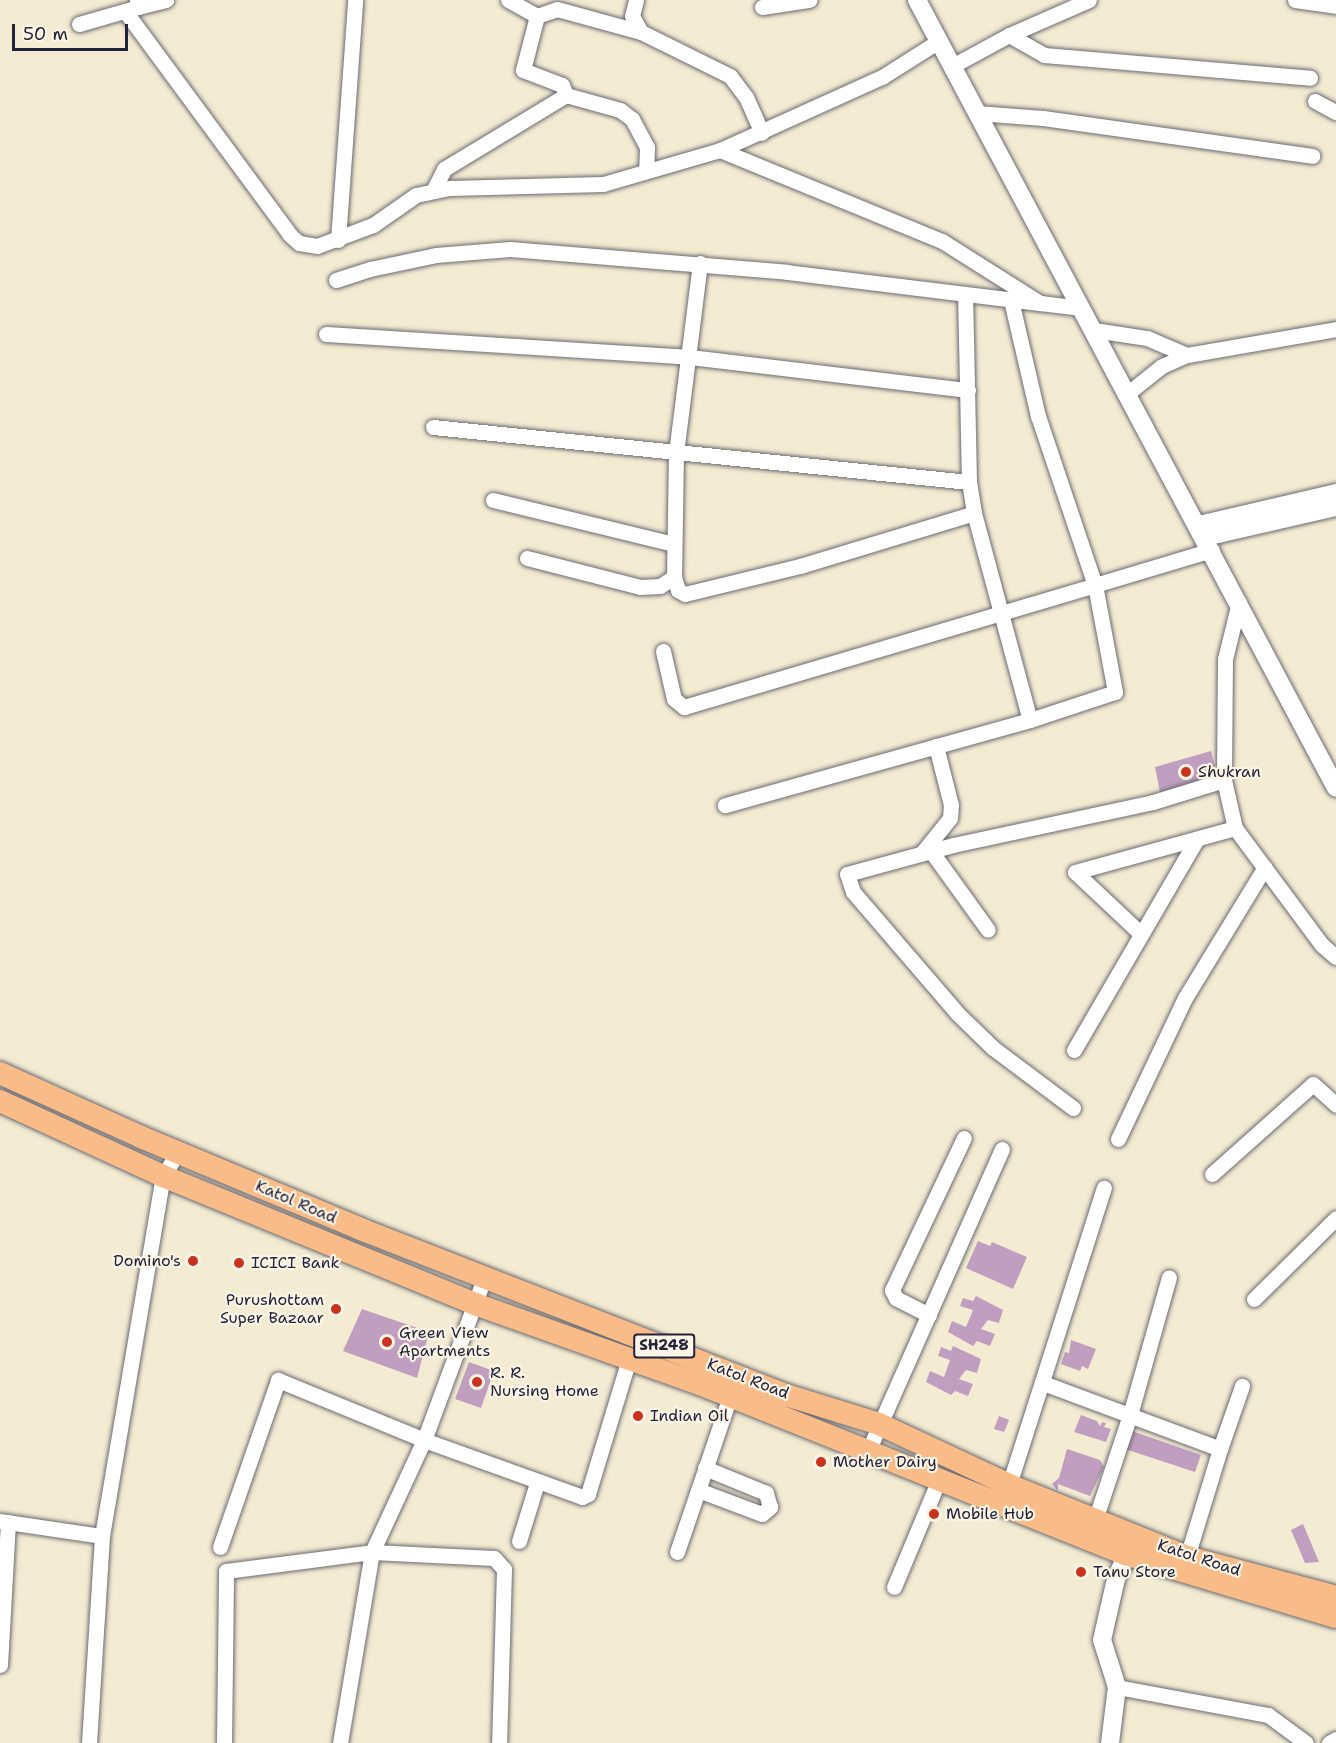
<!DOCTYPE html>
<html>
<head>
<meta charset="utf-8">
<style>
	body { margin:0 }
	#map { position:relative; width:1336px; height:1743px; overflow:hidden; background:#f3ecd3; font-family:"Shantell Sans",sans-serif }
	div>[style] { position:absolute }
	.building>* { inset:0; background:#c09ebf }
	.roads { filter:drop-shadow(0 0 2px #6b6970) drop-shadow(0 0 2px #6b6970) }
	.minor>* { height:15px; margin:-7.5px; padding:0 7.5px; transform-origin:7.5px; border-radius:7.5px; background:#fff }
	.tertiary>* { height:18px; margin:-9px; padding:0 9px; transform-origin:9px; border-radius:9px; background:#fff }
	.primary>* { height:22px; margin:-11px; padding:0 11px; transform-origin:11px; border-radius:11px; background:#f9bc89 }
	.dots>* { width:16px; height:16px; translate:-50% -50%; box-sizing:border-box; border:3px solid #fcf5e5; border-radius:50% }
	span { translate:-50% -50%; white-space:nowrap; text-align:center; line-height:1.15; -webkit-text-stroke:4.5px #fcf5e5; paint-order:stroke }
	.shield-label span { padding:2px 4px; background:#fcf5e5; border:2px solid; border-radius:4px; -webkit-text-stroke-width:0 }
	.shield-label { font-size:15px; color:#22223b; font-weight:700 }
	.poi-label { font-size:16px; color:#22223b }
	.left { translate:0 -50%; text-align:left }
	.right { translate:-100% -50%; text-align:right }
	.street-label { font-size:16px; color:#22223b }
	.scale { position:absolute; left:12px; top:24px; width:116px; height:27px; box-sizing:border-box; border:3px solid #22223b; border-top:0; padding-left:8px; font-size:18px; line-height:21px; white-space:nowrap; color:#22223b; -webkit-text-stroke:4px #fcf5e5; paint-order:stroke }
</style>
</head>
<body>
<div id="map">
	<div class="building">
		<div style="clip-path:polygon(1211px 751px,1218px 778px,1160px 792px,1155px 767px)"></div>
		<div style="clip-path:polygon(978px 1241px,990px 1246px,992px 1242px,1027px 1257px,1013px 1289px,966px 1268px)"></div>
		<div style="clip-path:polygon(976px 1296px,1003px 1310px,999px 1323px,988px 1320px,981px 1329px,995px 1334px,990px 1346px,977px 1341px,973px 1346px,948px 1332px,952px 1321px,966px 1327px,973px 1310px,960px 1306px,963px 1298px,973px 1301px)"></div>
		<div style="clip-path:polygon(362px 1309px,429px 1332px,417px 1378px,343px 1351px)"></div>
		<div style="clip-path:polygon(1071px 1340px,1096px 1349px,1088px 1369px,1082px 1366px,1080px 1371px,1061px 1364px,1065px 1352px,1069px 1353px)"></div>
		<div style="clip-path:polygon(953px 1346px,981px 1359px,977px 1373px,966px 1370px,959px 1379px,973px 1384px,968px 1396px,955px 1391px,951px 1395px,926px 1382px,930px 1371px,944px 1377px,950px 1360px,938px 1356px,941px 1347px,951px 1351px)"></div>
		<div style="clip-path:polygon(469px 1362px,494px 1371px,481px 1408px,455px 1399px)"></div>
		<div style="clip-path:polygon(1081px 1415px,1097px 1421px,1100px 1426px,1102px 1422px,1106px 1423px,1104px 1427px,1111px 1429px,1106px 1442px,1074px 1432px)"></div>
		<div style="clip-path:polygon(999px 1416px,1009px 1420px,1004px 1432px,994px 1429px)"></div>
		<div style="clip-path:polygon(1129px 1430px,1201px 1455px,1195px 1472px,1122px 1448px)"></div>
		<div style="clip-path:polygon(1067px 1449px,1100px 1460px,1104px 1467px,1090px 1496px,1058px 1484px,1058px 1491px,1052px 1484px,1059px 1478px)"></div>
		<div style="clip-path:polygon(1303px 1524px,1319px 1562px,1305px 1563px,1291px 1530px)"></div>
	</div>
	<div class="roads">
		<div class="minor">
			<div style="left:636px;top:0;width:16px;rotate:104deg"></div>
			<div style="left:632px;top:16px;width:18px;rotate:61deg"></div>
			<div style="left:641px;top:32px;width:99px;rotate:26.3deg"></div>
			<div style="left:730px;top:76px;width:26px;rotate:53deg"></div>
			<div style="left:746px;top:97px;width:39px;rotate:66deg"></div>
			<div style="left:1295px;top:0;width:41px;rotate:8.3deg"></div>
			<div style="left:138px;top:7px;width:29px;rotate:-14deg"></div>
			<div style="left:762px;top:7px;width:48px;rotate:-8.5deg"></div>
			<div style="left:125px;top:11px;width:278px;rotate:53.6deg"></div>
			<div style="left:290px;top:235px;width:12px;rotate:42deg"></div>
			<div style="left:299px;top:243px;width:18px;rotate:9deg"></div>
			<div style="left:317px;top:246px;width:60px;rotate:-20.6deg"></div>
			<div style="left:373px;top:225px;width:52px;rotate:-34.9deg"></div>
			<div style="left:416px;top:195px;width:35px;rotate:-12deg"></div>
			<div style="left:450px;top:188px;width:153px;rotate:-1.5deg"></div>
			<div style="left:603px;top:184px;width:122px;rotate:-16.2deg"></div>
			<div style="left:720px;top:150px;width:178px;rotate:-24.3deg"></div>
			<div style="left:882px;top:77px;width:67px;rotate:-32.3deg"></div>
			<div style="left:537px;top:16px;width:21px;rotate:-19deg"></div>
			<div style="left:557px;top:9px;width:87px;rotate:15.3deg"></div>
			<div style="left:79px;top:24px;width:61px;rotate:-16.1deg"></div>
			<div style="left:138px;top:7px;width:7px;rotate:-98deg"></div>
			<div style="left:1009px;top:35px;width:40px;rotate:29.7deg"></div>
			<div style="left:1044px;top:55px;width:267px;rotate:4.9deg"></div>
			<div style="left:952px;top:66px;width:65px;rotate:-28.5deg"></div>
			<div style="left:1009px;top:35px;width:87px;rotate:-23.6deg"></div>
			<div style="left:566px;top:95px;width:56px;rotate:15.5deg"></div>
			<div style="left:620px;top:110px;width:15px;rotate:37deg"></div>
			<div style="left:632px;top:119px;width:32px;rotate:62deg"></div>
			<div style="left:647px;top:147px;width:23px;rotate:92deg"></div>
			<div style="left:1315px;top:101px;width:24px;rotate:28deg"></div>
			<div style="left:977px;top:113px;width:66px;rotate:4.3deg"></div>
			<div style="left:1043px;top:118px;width:272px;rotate:8deg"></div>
			<div style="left:720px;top:150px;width:240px;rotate:22.3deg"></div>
			<div style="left:942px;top:241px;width:116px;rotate:32.3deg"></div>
			<div style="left:1040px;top:303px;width:42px;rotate:6.8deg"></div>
			<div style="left:433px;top:191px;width:25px;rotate:-63deg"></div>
			<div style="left:444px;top:169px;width:143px;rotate:-31.2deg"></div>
			<div style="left:566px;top:95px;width:11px;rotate:-112deg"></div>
			<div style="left:562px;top:85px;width:42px;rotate:-159deg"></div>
			<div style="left:523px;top:70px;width:56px;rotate:-75.5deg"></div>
			<div style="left:537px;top:16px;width:33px;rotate:-151deg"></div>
			<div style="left:338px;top:240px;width:241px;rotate:-85.9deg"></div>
			<div style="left:700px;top:263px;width:191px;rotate:97.2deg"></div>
			<div style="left:676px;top:452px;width:125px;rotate:90.9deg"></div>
			<div style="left:674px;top:577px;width:14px;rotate:73deg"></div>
			<div style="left:678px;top:590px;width:8px;rotate:30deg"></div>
			<div style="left:685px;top:594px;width:118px;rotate:-13.7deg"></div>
			<div style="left:800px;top:566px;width:182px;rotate:-16.9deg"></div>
			<div style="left:974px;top:513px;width:31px;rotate:-99deg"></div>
			<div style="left:969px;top:482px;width:186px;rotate:-91.2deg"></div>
			<div style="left:336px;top:280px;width:36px;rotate:-18deg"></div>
			<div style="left:370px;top:269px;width:67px;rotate:-12deg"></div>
			<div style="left:436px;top:255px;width:74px;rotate:-4.6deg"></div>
			<div style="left:510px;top:249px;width:278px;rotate:4.7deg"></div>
			<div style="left:787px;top:272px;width:255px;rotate:7deg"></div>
			<div style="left:1011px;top:300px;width:119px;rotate:76.9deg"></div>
			<div style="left:1038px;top:416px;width:178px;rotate:71.4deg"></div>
			<div style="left:1095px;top:585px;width:122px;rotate:-16.7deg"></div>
			<div style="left:1094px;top:330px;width:54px;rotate:8.6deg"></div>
			<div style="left:1147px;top:338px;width:43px;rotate:23deg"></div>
			<div style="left:1187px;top:355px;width:151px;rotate:-9.9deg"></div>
			<div style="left:326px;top:334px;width:365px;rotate:3.6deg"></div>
			<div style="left:690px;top:357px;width:280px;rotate:6.8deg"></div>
			<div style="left:1128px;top:393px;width:43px;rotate:-38.5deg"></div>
			<div style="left:1162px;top:366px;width:27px;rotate:-24deg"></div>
			<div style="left:433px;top:427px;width:539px;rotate:5.86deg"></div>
			<div style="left:493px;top:500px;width:186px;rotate:13.7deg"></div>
			<div style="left:974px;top:513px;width:214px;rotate:74.9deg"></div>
			<div style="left:527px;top:558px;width:117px;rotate:14.4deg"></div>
			<div style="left:640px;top:587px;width:20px;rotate:-3deg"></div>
			<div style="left:660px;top:586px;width:17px;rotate:-33deg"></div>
			<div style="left:1239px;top:602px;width:59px;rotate:103.8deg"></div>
			<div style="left:1225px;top:659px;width:121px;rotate:90.5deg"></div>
			<div style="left:1224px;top:780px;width:49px;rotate:77.1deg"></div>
			<div style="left:1235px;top:828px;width:146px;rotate:53.4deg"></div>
			<div style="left:1322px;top:945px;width:18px;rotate:41deg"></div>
			<div style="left:663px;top:651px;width:49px;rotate:77.1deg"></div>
			<div style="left:674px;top:699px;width:13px;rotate:39deg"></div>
			<div style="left:684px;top:707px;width:429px;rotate:-16.5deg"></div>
			<div style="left:1095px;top:585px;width:109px;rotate:79.4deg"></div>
			<div style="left:1115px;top:692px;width:89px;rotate:161.8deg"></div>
			<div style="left:1030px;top:720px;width:317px;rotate:164.4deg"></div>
			<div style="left:931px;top:851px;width:97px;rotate:54.2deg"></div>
			<div style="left:922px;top:853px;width:45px;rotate:-51.3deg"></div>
			<div style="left:950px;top:818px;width:13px;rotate:-86deg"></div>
			<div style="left:951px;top:805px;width:61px;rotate:-104.3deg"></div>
			<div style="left:1140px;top:933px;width:89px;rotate:-136.8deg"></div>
			<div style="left:1075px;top:872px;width:166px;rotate:-15.4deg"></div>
			<div style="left:1074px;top:1050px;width:244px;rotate:-59.8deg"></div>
			<div style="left:1073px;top:1108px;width:100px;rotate:-143.1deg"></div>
			<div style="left:993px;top:1048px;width:49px;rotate:-135.8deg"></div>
			<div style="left:958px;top:1014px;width:161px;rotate:-130.7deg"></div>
			<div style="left:853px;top:892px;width:19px;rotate:-108deg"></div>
			<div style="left:847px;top:874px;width:110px;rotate:-15.3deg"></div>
			<div style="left:953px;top:845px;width:205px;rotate:-12.1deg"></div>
			<div style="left:1153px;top:802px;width:74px;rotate:-17.2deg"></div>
			<div style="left:1118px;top:1139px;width:156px;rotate:-64.6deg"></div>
			<div style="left:1185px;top:998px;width:153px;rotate:-58.6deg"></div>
			<div style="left:1212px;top:1174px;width:135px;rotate:-41.7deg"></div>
			<div style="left:1313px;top:1084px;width:31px;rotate:42deg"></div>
			<div style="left:1254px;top:1299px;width:115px;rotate:-44.6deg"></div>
			<div style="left:929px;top:1315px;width:37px;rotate:-153deg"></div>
			<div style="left:896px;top:1298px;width:9px;rotate:-117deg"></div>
			<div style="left:892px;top:1290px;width:168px;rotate:-64.7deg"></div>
			<div style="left:1043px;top:1383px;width:189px;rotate:20.4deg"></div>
			<div style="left:1220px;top:1449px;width:67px;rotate:-70.8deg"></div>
			<div style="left:869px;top:1449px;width:328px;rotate:-66.1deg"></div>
			<div style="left:1009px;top:1485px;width:312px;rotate:-72.3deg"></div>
			<div style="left:698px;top:1490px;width:68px;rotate:20.6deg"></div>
			<div style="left:762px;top:1514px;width:11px;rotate:-41deg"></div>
			<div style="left:770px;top:1507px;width:15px;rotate:-106deg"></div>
			<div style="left:766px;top:1493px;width:66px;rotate:-157.7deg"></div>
			<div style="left:1095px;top:1520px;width:111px;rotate:-71.6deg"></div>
			<div style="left:1130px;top:1415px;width:143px;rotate:-74.2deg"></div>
			<div style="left:0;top:1521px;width:103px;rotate:8.4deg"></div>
			<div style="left:519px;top:1541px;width:61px;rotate:-72.8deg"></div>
			<div style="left:220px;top:1547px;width:177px;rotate:-70.8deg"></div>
			<div style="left:278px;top:1380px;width:158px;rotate:22.3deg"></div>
			<div style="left:424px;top:1440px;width:168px;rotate:19.8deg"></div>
			<div style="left:582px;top:1497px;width:7px;rotate:-27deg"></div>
			<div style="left:588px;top:1494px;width:141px;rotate:-73.1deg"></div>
			<div style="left:677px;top:1552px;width:165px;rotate:-71.2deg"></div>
			<div style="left:1187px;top:1557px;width:113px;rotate:-73deg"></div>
			<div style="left:894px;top:1587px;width:119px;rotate:-67.3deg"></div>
			<div style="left:0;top:1665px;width:143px;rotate:-86.8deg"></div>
			<div style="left:1117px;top:1687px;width:154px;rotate:10.5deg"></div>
			<div style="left:1268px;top:1715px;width:47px;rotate:36.4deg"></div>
			<div style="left:89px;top:1743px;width:207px;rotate:-86.4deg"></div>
			<div style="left:102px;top:1536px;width:365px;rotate:-80.4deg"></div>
			<div style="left:163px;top:1176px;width:28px;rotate:-58deg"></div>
			<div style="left:224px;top:1743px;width:172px;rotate:-89.3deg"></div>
			<div style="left:226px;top:1571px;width:147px;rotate:-7.4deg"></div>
			<div style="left:372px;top:1552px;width:122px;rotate:2.8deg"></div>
			<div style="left:494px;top:1558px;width:15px;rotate:48deg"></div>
			<div style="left:504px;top:1569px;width:174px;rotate:91.6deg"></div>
			<div style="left:340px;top:1743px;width:194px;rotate:-80.5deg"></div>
			<div style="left:372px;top:1552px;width:123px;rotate:-65.1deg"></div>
			<div style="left:424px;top:1440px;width:172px;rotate:-69.6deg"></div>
			<div style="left:1329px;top:1743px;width:8px;rotate:-30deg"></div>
		</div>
		<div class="tertiary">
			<div style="left:917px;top:0;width:892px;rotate:62deg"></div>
			<div style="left:1199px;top:525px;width:141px;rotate:-13.1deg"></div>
			<div style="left:1205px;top:537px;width:134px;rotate:-12.9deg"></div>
			<div style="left:1110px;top:1743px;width:56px;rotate:-82.9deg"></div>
			<div style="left:1117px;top:1687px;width:49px;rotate:-107.7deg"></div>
			<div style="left:1102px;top:1640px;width:63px;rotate:-77.1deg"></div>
			<div style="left:1116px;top:1579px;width:40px;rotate:-66.6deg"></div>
		</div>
		<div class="primary">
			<div style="left:0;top:1073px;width:155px;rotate:24.4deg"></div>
			<div style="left:141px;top:1137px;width:241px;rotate:22.7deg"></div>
			<div style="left:363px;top:1230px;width:454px;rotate:21.3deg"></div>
			<div style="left:786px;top:1395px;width:97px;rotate:17.3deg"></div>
			<div style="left:879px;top:1424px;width:144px;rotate:25.1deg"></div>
			<div style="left:1009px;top:1485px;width:192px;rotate:22deg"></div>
			<div style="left:1187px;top:1557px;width:154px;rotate:15deg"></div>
			<div style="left:0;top:1101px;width:179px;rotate:24.7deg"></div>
			<div style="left:163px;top:1176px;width:337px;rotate:22.3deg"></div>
			<div style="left:475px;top:1304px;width:239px;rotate:19.6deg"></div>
			<div style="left:700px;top:1384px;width:459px;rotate:21.8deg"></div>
			<div style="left:1126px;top:1554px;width:219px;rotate:16.7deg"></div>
		</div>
	</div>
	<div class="dots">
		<div style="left:1186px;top:772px;background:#c8321e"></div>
		<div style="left:193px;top:1261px;background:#c8321e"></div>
		<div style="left:239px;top:1263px;background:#c8321e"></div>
		<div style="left:336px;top:1309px;background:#c8321e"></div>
		<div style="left:387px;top:1342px;background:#c8321e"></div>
		<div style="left:477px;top:1382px;background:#c8321e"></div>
		<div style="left:638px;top:1416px;background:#c8321e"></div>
		<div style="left:821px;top:1462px;background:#c8321e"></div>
		<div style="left:934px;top:1514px;background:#c8321e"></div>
		<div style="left:1081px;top:1572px;background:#c8321e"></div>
	</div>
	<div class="shield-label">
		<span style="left:664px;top:1346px">SH248</span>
	</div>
	<div class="poi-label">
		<span class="left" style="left:1198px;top:772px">Shukran</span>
		<span class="right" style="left:181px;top:1261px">Domino's</span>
		<span class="left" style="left:251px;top:1263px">ICICI Bank</span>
		<span class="right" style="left:324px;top:1309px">Purushottam<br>Super Bazaar</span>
		<span class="left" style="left:399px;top:1342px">Green View<br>Apartments</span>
		<span class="left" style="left:490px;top:1382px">R. R.<br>Nursing Home</span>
		<span class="left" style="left:650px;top:1416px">Indian Oil</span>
		<span class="left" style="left:833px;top:1462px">Mother Dairy</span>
		<span class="left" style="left:946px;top:1514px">Mobile Hub</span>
		<span class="left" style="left:1093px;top:1572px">Tanu Store</span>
	</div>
	<div class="street-label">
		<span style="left:296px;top:1202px;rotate:23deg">Katol Road</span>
		<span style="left:748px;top:1379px;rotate:21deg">Katol Road</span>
		<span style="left:1199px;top:1558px;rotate:18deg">Katol Road</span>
	</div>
	<div class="scale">50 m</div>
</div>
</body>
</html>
